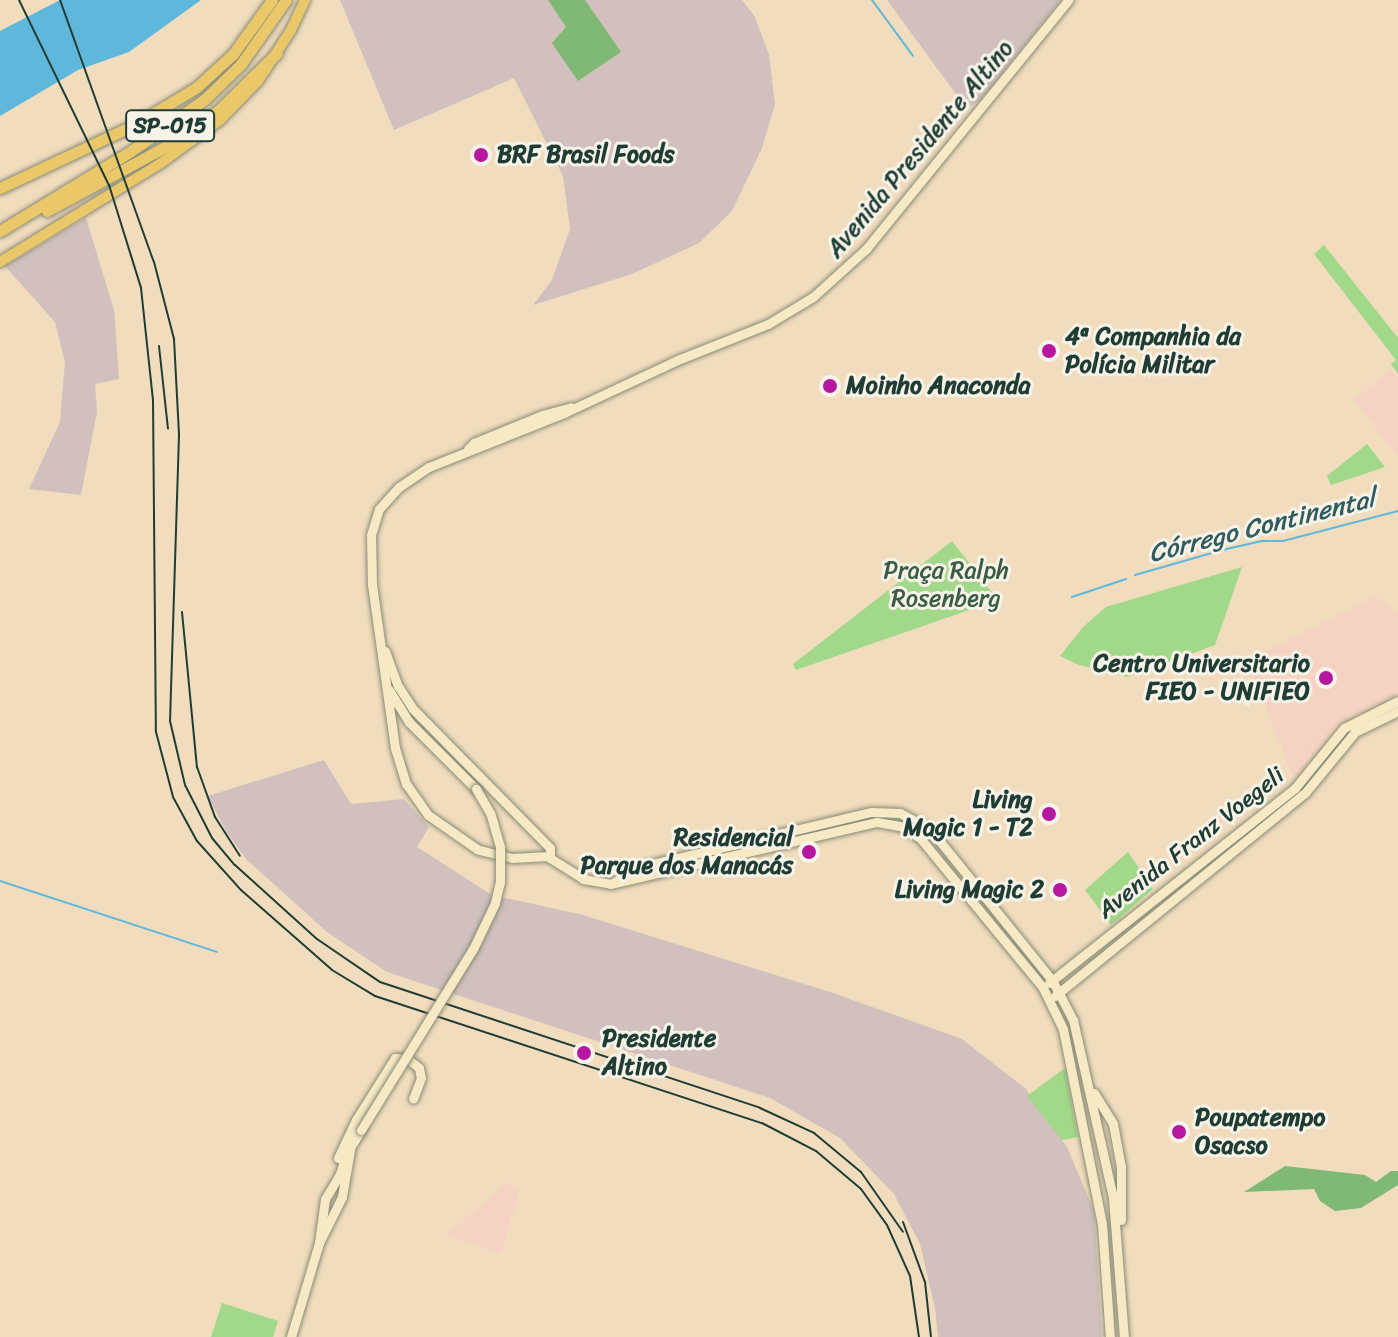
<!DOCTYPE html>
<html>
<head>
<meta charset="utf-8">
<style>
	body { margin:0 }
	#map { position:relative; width:1398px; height:1337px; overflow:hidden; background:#f1dcbd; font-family:Sriracha,sans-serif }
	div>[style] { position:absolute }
	.built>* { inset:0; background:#f5d3c2 }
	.industrial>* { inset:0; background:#d1c0bd }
	.green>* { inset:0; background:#a1d889 }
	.forest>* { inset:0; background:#80b875 }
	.water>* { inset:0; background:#5fb8dc }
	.stream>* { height:2px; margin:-1px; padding:0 1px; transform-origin:1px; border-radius:1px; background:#5fb8dc }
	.roads { filter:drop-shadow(0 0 2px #888c78) drop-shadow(0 0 2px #888c78) }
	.secondary>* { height:9px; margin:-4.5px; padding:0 4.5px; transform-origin:4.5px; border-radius:4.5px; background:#f7e9c3 }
	.trunk>* { height:10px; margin:-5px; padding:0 5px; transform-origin:5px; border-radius:5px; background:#eac769 }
	.motorway>* { height:11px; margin:-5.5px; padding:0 5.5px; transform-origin:5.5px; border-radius:5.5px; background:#eac769 }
	.rail>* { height:2px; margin:-1px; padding:0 1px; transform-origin:1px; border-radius:1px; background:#1f3d34 }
	.bridges { filter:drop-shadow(0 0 2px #888c78) drop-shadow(0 0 2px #888c78) }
	.secondary-bridge>* { height:9px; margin:-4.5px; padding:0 4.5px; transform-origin:4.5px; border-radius:4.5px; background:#f7e9c3 }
	.dots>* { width:22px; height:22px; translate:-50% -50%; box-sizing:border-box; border:4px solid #f7f3e8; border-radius:50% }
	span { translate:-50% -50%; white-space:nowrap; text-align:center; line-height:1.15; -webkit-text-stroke:6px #f7f3e8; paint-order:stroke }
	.shield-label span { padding:2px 6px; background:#f7f3e8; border:2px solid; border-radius:6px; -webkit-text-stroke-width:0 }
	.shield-label { font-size:22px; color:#1f3d34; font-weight:700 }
	.street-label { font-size:24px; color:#1f3d34 }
	.poi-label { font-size:24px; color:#1f3d34; font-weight:700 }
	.left { translate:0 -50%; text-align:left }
	.right { translate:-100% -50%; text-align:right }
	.park-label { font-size:24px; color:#395c45 }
	.water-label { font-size:26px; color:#2f5c5e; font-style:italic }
</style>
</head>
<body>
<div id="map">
	<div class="built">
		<div style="clip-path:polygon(1391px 369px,1398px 378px,1398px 456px,1354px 400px)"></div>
		<div style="clip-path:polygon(1376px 597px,1398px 612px,1398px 696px,1335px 727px,1294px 779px,1247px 660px)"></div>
		<div style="clip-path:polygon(505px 1183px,520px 1190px,500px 1254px,447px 1235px)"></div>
	</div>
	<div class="industrial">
		<div style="clip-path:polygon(340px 0,742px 0,755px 17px,769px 55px,775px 104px,762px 148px,732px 211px,699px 243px,632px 274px,533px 305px,552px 280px,570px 229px,563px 176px,514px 78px,394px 130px)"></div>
		<div style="clip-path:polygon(887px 0,1061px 0,981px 100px,971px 106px,961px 101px)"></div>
		<div style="clip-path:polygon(86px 218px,114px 310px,119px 379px,95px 384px,97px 412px,81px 495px,29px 489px,60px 422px,65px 362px,55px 322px,5px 266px)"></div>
		<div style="clip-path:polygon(324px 760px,351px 804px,404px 799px,429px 827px,417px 847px,492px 895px,583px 915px,830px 992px,962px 1039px,1026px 1089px,1067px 1147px,1094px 1211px,1102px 1337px,938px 1337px,935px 1308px,920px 1244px,894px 1194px,840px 1138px,770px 1098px,387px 972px,327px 932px,247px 860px,227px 833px,208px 796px)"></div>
	</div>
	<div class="green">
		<div style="clip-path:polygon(1324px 245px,1398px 338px,1398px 374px,1391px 364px,1396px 360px,1314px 254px)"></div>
		<div style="clip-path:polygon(1367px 444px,1385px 467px,1331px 485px,1327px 476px)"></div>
		<div style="clip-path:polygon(952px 541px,998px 600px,796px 670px,793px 664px)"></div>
		<div style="clip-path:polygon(1242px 567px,1215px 645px,1128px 677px,1079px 665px,1060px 656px,1083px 627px,1106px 607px)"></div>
		<div style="clip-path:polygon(1128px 852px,1153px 889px,1111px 925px,1085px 890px)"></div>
		<div style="clip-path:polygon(1065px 1068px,1078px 1137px,1062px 1140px,1027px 1096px)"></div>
		<div style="clip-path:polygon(222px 1303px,278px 1321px,273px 1337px,211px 1337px)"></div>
	</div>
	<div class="forest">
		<div style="clip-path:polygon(548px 0,585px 0,621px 52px,578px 81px,552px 43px,566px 27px)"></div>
		<div style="clip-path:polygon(1285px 1166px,1365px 1175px,1376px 1182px,1391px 1171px,1398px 1171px,1398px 1185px,1361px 1208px,1335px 1211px,1320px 1201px,1314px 1189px,1244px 1192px)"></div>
	</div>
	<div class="water">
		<div style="clip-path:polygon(60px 0,201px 0,129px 52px,78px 70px,0 116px,0 31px)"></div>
	</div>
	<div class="stream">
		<div style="left:872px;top:0;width:69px;rotate:53.8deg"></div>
		<div style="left:1135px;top:575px;width:91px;rotate:-16deg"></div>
		<div style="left:1222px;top:550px;width:41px;rotate:-12.7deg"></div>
		<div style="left:1262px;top:541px;width:21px"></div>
		<div style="left:1283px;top:541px;width:119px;rotate:-14.6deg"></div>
		<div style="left:1072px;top:597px;width:57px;rotate:-18.4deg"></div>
		<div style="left:0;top:881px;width:228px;rotate:18.1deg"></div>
	</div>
	<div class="roads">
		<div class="secondary">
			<div style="left:468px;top:449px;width:8px;rotate:-45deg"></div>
			<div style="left:474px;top:443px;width:74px;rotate:-22.4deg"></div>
			<div style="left:542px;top:415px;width:30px;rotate:-15deg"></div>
			<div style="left:385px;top:651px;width:37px;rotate:70deg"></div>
			<div style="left:398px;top:686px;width:27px;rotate:57deg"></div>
			<div style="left:413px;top:709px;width:195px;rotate:45.4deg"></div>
			<div style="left:389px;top:690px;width:38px;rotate:58deg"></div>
			<div style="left:409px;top:722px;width:95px;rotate:45deg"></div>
			<div style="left:550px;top:848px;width:10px;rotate:90deg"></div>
			<div style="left:550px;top:858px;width:39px;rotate:32deg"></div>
			<div style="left:583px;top:879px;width:27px;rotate:10deg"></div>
			<div style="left:610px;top:884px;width:274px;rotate:-13.1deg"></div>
			<div style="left:877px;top:822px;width:23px;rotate:10deg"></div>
			<div style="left:900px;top:826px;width:23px;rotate:31deg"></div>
			<div style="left:920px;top:838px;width:194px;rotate:50.6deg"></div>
			<div style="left:1043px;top:988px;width:46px;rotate:64deg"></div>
			<div style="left:1063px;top:1029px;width:199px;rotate:78.7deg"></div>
			<div style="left:1102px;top:1224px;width:113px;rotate:86deg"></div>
			<div style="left:549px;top:856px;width:37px;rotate:177deg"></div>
			<div style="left:512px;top:858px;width:36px;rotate:-166deg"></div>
			<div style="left:477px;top:849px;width:60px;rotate:-145.2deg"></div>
			<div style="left:428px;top:815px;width:38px;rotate:-125deg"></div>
			<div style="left:406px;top:784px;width:38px;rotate:-107deg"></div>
			<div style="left:395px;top:748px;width:165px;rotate:-98deg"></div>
			<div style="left:372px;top:585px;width:50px;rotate:-91.1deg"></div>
			<div style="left:371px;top:535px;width:27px;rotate:-73deg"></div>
			<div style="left:379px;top:509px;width:30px;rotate:-48deg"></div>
			<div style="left:399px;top:487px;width:36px;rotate:-34deg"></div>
			<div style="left:429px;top:467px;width:145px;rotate:-21.8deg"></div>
			<div style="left:564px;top:413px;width:128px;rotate:-25deg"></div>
			<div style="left:680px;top:359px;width:95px;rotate:-21.7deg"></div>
			<div style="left:768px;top:324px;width:52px;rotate:-31deg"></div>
			<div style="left:813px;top:297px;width:72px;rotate:-42.2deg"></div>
			<div style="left:866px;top:249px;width:321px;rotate:-50.9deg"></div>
			<div style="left:613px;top:883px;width:27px;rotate:-33deg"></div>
			<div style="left:636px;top:868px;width:242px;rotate:-13.4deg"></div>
			<div style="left:871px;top:812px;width:29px;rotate:2deg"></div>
			<div style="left:900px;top:813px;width:34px;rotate:28deg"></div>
			<div style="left:930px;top:829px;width:194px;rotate:51.1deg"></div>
			<div style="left:1052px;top:980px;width:45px;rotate:62.3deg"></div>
			<div style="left:1073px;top:1020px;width:182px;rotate:77.3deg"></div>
			<div style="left:1113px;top:1198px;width:139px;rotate:85.5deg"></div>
			<div style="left:1049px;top:983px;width:314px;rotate:-38.4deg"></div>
			<div style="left:1295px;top:788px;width:77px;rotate:-50.8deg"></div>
			<div style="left:1344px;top:728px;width:60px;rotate:-26.6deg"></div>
			<div style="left:1055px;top:996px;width:322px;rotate:-39.1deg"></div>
			<div style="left:1305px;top:793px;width:79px;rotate:-50.7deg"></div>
			<div style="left:1355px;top:732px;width:48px;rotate:-26deg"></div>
			<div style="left:1094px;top:1093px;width:36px;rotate:58deg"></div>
			<div style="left:1113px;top:1124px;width:44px;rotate:79.5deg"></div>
			<div style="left:1121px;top:1167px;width:53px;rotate:90deg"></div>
			<div style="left:350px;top:1150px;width:48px;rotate:99.7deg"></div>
			<div style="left:342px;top:1197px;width:51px;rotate:116.6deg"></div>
			<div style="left:319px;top:1243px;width:44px;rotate:-82.2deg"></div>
			<div style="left:325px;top:1199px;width:29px;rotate:-59deg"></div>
			<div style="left:340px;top:1174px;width:21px;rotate:-73deg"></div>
			<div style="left:346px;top:1154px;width:28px;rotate:-58deg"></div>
			<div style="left:338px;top:1158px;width:42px;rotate:-64.7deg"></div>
			<div style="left:356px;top:1120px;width:73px;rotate:-57.8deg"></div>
			<div style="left:395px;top:1058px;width:13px;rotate:4deg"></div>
			<div style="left:408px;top:1059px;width:14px;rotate:39deg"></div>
			<div style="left:419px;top:1068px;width:10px;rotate:79deg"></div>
			<div style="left:421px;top:1078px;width:22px;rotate:111deg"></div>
			<div style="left:291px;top:1337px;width:98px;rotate:-73.4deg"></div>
		</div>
		<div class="trunk">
			<div style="left:0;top:262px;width:189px;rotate:-31.6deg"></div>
			<div style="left:161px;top:163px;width:73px;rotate:-36.1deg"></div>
			<div style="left:220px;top:120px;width:54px;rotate:-45.7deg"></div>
			<div style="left:258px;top:81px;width:61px;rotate:-57.1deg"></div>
			<div style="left:291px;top:30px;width:33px;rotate:-65deg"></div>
		</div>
		<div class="motorway">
			<div style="left:0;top:188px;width:150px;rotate:-25.2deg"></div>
			<div style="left:136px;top:124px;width:71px;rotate:-31.2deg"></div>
			<div style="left:197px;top:87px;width:49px;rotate:-42.5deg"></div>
			<div style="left:233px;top:54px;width:67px;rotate:-54.2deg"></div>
			<div style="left:47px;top:211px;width:149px;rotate:-28.5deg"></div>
			<div style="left:178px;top:140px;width:51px;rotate:-36.2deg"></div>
			<div style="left:219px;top:110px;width:81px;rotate:-44.5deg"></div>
			<div style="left:0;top:231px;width:153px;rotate:-31.4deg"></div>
			<div style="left:131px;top:151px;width:90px;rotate:-35.1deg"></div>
			<div style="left:205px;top:99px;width:50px;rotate:-44.2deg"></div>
			<div style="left:241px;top:64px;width:78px;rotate:-54.9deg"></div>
		</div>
	</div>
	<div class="rail">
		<div style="left:19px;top:0;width:206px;rotate:64.1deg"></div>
		<div style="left:109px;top:185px;width:108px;rotate:72.7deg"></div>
		<div style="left:141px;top:288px;width:113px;rotate:83.9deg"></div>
		<div style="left:153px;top:400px;width:332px;rotate:89.5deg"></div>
		<div style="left:156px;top:732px;width:67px;rotate:75.3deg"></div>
		<div style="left:173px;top:797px;width:50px;rotate:61.4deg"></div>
		<div style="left:197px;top:841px;width:66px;rotate:48.1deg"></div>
		<div style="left:241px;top:890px;width:121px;rotate:41.3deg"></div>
		<div style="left:332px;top:970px;width:50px;rotate:31.2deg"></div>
		<div style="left:375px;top:996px;width:407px;rotate:18.2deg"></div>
		<div style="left:762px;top:1123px;width:61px;rotate:27.4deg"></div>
		<div style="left:816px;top:1151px;width:59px;rotate:40.2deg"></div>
		<div style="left:861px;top:1189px;width:44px;rotate:54.2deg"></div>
		<div style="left:887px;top:1225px;width:56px;rotate:65.7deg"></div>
		<div style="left:910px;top:1276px;width:62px;rotate:81.6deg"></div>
		<div style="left:60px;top:0;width:278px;rotate:70.3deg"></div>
		<div style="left:154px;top:262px;width:80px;rotate:75.4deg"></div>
		<div style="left:174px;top:339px;width:96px;rotate:87deg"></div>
		<div style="left:179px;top:435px;width:286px;rotate:91.8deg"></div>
		<div style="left:170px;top:721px;width:66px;rotate:76.8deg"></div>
		<div style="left:185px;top:785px;width:59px;rotate:63deg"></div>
		<div style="left:212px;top:838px;width:35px;rotate:50deg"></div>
		<div style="left:235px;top:865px;width:110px;rotate:42.1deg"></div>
		<div style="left:317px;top:939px;width:76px;rotate:34.3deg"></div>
		<div style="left:380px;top:982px;width:400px;rotate:18.3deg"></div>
		<div style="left:760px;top:1108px;width:60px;rotate:24.8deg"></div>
		<div style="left:814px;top:1133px;width:61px;rotate:39.7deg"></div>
		<div style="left:861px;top:1172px;width:73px;rotate:55deg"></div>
		<div style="left:159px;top:346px;width:83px;rotate:83.8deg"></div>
		<div style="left:182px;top:612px;width:156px;rotate:84.5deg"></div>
		<div style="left:197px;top:767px;width:53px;rotate:70.2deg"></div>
		<div style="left:215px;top:817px;width:46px;rotate:57.3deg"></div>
		<div style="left:903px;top:1222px;width:64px;rotate:69.9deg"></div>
		<div style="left:925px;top:1282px;width:55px;rotate:83.8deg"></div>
	</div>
	<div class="bridges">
		<div class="secondary-bridge">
			<div style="left:361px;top:1130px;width:213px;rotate:-58.3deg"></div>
			<div style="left:473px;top:949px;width:51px;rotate:-64.4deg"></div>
			<div style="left:495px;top:903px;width:22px;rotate:-77deg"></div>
			<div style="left:500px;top:882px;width:35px;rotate:-90deg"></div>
			<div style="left:500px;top:847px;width:35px;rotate:-106deg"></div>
			<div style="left:490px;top:813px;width:28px;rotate:-120deg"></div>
		</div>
	</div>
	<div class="dots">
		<div style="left:481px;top:155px;background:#b5179e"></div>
		<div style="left:1049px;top:351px;background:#b5179e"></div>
		<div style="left:830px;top:386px;background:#b5179e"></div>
		<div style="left:1326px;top:678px;background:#b5179e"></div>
		<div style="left:1049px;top:814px;background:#b5179e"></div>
		<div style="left:809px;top:852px;background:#b5179e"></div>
		<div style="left:1060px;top:890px;background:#b5179e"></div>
		<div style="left:584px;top:1053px;background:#b5179e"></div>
		<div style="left:1179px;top:1132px;background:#b5179e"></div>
	</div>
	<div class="shield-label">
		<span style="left:170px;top:126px">SP-015</span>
	</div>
	<div class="street-label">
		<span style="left:920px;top:149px;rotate:-50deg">Avenida Presidente Altino</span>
		<span style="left:1191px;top:843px;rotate:-38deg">Avenida Franz Voegeli</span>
	</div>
	<div class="poi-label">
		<span class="left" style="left:497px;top:155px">BRF Brasil Foods</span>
		<span class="left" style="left:1065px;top:351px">4ª Companhia da<br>Polícia Militar</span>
		<span class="left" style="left:846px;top:386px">Moinho Anaconda</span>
		<span class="right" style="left:1310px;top:678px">Centro Universitario<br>FIEO - UNIFIEO</span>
		<span class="right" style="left:1033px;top:814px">Living<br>Magic 1 - T2</span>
		<span class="right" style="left:793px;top:852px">Residencial<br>Parque dos Manacás</span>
		<span class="right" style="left:1044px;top:890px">Living Magic 2</span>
		<span class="left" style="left:602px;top:1053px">Presidente<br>Altino</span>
		<span class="left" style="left:1195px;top:1132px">Poupatempo<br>Osacso</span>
	</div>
	<div class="park-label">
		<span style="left:946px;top:585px">Praça Ralph<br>Rosenberg</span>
	</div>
	<div class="water-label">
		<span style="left:1262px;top:526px;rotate:-14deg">Córrego Continental</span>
	</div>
</div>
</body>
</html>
